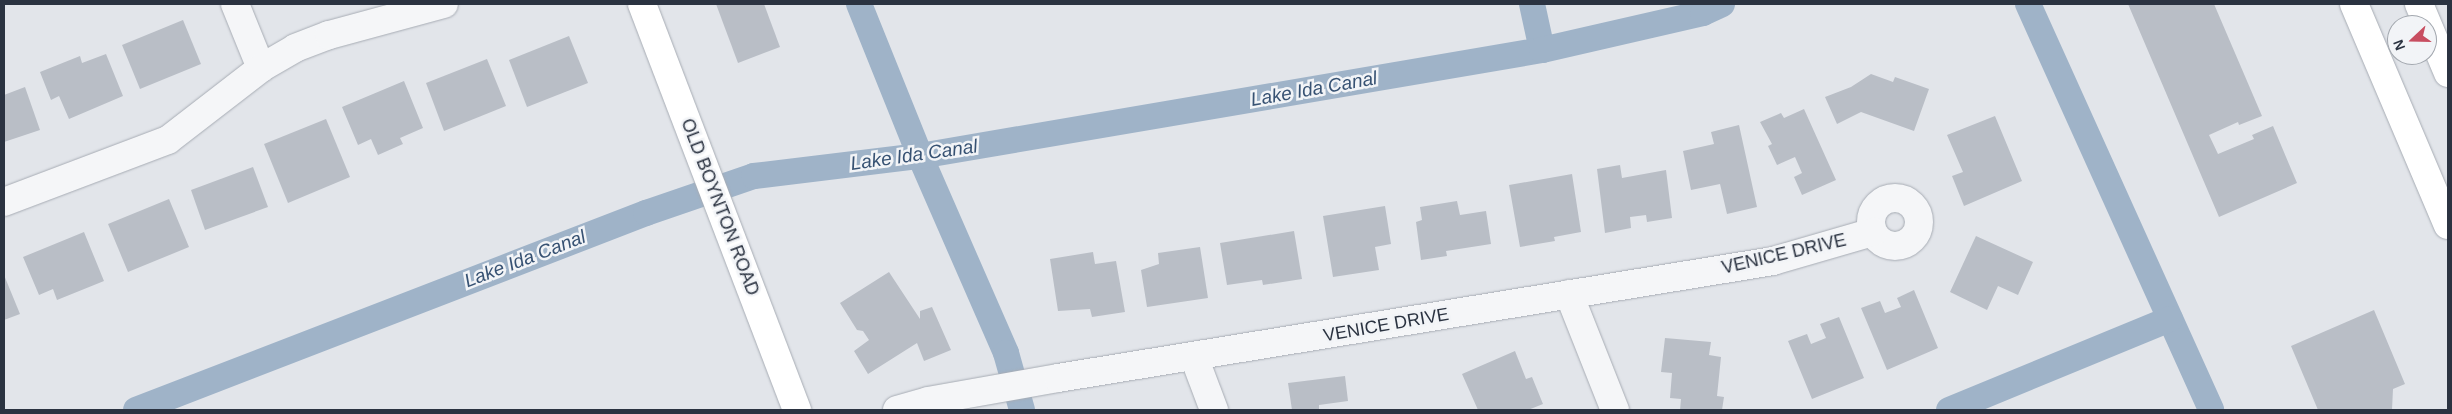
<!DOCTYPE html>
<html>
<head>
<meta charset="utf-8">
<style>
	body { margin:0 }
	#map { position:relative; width:2452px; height:414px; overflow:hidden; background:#e2e5ea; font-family:Arial,sans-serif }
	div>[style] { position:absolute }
	.canal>* { height:26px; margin:-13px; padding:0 13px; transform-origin:13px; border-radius:13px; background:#9fb3c8 }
	.building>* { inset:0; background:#b9bec6 }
	.roads { filter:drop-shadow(0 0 1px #a7acb4) drop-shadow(0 0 1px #a7acb4) }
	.street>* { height:28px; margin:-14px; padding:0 14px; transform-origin:14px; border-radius:14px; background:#f5f6f8 }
	.street>.ring { margin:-14px; padding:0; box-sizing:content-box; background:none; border:28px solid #f5f6f8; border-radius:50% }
	.secondary>* { height:28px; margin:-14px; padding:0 14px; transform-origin:14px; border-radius:14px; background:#fff }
	.primary>* { height:28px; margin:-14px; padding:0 14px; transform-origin:14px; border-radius:14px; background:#fff }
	span { translate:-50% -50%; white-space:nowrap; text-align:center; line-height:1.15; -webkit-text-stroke:5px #f2f4f7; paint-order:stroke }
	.street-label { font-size:18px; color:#2b3341 }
	.water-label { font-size:19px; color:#375273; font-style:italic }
	.frame { position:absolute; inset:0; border:5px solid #2b3341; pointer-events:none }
	.north { position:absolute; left:2387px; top:15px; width:50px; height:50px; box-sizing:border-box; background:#f2f4f7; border:1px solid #a2a7ae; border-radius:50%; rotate:249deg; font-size:14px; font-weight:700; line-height:20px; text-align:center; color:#2b3341 }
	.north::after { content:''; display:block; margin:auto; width:18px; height:22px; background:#c84e61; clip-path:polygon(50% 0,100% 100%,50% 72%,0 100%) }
</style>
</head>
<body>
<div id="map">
	<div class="canal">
		<div style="left:859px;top:4px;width:164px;rotate:68.1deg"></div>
		<div style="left:920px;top:156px;width:215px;rotate:66.4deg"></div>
		<div style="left:1006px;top:353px;width:59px;rotate:74.3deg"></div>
		<div style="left:1532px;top:4px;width:47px;rotate:77.7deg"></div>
		<div style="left:2028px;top:4px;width:445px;rotate:65.7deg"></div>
		<div style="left:136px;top:410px;width:547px;rotate:-21.12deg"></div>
		<div style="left:646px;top:213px;width:114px;rotate:-18.9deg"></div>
		<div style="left:754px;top:176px;width:167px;rotate:-6.9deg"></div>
		<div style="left:920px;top:156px;width:631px;rotate:-9.67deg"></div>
		<div style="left:1542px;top:50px;width:165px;rotate:-12.9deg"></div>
		<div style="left:1703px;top:13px;width:21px;rotate:-25deg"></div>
		<div style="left:1949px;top:410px;width:239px;rotate:-22.4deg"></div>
	</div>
	<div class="building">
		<div style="clip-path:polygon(716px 4px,764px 4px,780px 47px,738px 63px)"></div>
		<div style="clip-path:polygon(2128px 4px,2214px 4px,2262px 116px,2239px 125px,2238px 122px,2209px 135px,2218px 154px,2254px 139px,2252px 135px,2273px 126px,2297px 183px,2219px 217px)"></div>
		<div style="clip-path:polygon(183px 20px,201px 64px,140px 89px,122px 45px)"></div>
		<div style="clip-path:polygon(569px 36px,588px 83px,527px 107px,509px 60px)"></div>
		<div style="clip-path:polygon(106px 54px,123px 96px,69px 119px,59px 96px,51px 100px,40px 72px,80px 56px,82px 63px)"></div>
		<div style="clip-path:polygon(487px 59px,506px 106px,444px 131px,426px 83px)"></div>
		<div style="clip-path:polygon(1871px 74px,1893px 82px,1895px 77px,1929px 89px,1914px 131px,1861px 112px,1837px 124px,1825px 97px,1851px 87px)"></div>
		<div style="clip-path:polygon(404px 81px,423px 128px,400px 138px,403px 144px,378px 155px,371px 139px,358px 145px,342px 107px)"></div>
		<div style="clip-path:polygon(25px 87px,40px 130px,4px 142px,4px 95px)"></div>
		<div style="clip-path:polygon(1804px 109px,1836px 180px,1802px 195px,1794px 177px,1802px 173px,1795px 157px,1777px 165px,1768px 146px,1772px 144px,1760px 122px,1781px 113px,1784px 118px)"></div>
		<div style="clip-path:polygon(1995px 116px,2022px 181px,1964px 206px,1952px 176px,1963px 172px,1947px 135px)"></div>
		<div style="clip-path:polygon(326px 119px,350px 177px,288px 203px,264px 144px)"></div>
		<div style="clip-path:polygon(1739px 125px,1757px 207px,1727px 214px,1720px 184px,1691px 190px,1683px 151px,1714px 144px,1711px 132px)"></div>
		<div style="clip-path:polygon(1620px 165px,1622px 178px,1666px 170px,1672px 218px,1647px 222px,1646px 215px,1630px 217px,1631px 228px,1605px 233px,1597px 169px)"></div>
		<div style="clip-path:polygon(253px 167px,268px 207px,205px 230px,191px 190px)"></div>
		<div style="clip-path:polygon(1572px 174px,1581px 232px,1554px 237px,1555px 241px,1520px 247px,1509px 185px)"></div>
		<div style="clip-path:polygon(169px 199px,189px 247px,128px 272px,108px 224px)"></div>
		<div style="clip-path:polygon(1457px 201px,1460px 215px,1486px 211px,1491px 244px,1446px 251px,1447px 256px,1421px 260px,1416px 222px,1422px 220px,1420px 207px)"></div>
		<div style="clip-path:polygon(1385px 206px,1391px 244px,1375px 247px,1379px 270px,1333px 277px,1323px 216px)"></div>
		<div style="clip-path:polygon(1294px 231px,1302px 279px,1263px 285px,1262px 280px,1227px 285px,1220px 243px)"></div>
		<div style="clip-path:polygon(84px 232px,104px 281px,57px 300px,53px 289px,39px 295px,23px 257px)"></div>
		<div style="clip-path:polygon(1976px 236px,2033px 262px,2018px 295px,1998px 286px,1987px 310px,1950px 292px)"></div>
		<div style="clip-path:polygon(1200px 247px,1208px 298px,1147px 307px,1141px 270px,1159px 264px,1158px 253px)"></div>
		<div style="clip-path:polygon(1093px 252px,1095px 264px,1116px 261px,1125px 312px,1092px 317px,1090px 309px,1058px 311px,1050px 259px)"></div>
		<div style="clip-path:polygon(889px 272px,920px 319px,920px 311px,932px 307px,951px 350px,924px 361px,917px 343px,868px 374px,854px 351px,869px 340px,863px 331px,857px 330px,840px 303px)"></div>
		<div style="clip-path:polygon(4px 275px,20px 314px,4px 320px)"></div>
		<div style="clip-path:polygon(1914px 290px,1938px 348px,1887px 370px,1861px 308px,1880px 301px,1885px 313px,1901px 307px,1897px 298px)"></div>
		<div style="clip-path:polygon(2374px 310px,2405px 384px,2393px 389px,2392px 410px,2318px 410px,2291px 346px)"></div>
		<div style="clip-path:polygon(1839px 317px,1864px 378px,1812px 399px,1788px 341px,1807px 334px,1811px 344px,1826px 338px,1820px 324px)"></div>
		<div style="clip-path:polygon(1665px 338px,1711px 342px,1709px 355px,1721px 357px,1717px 396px,1724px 397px,1722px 410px,1680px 410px,1681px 399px,1670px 398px,1672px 373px,1661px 372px)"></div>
		<div style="clip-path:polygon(1515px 351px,1526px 379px,1532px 377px,1543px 404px,1528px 410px,1478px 410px,1462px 374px)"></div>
		<div style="clip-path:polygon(1345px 376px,1348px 401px,1319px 405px,1319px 410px,1292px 410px,1288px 383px)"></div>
	</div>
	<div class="roads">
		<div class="street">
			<div style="left:235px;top:4px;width:69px;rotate:67.9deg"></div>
			<div class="ring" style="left:1871px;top:198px;width:20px;height:20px"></div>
			<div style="left:4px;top:202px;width:175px;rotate:-20.7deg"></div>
			<div style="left:168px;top:140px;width:118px;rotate:-37.7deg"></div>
			<div style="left:261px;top:68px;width:39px;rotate:-30deg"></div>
			<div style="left:295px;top:48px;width:36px;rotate:-21deg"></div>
			<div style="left:329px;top:35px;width:119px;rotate:-15.1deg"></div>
			<div style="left:1569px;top:294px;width:125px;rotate:68.4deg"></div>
			<div style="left:1194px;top:357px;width:57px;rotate:69.3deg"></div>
			<div style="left:897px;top:410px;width:32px;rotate:-16deg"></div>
			<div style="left:928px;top:401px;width:132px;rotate:-10deg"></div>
			<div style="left:1058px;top:378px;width:725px;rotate:-9.29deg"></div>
			<div style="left:1773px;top:261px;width:104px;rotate:-16.2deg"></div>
		</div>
		<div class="secondary">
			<div style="left:642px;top:4px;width:435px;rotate:69.1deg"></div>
		</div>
		<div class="primary">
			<div style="left:2354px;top:4px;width:240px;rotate:67deg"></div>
			<div style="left:2419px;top:4px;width:75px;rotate:67.2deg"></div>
		</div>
	</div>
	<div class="street-label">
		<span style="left:720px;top:207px;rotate:69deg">OLD BOYNTON ROAD</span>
		<span style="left:1784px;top:254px;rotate:-13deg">VENICE DRIVE</span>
		<span style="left:1386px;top:325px;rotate:-10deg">VENICE DRIVE</span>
	</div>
	<div class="water-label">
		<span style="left:1314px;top:89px;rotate:-10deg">Lake Ida Canal</span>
		<span style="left:914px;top:155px;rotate:-8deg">Lake Ida Canal</span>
		<span style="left:525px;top:259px;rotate:-21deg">Lake Ida Canal</span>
	</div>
	<div class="frame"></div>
	<div class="north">N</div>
</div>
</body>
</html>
